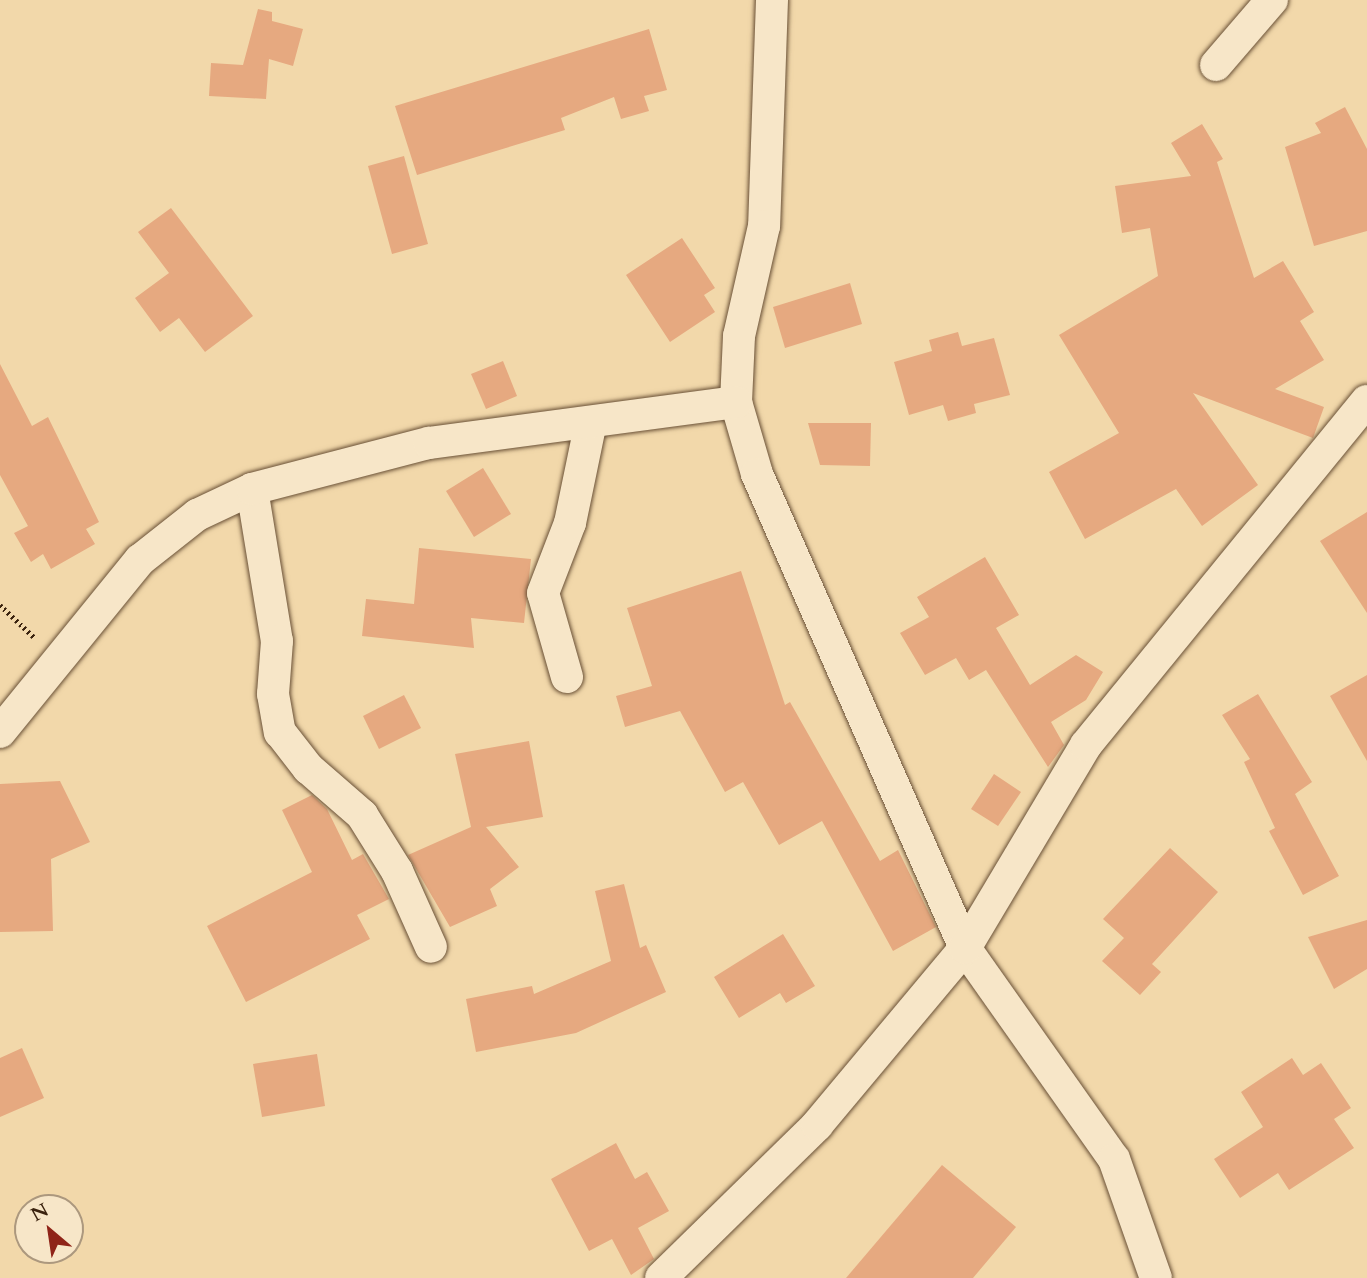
<!DOCTYPE html>
<html>
<head>
<meta charset="utf-8">
<style>
	body { margin:0 }
	#map { position:relative; width:1367px; height:1278px; overflow:hidden; background:#f2d8aa; font-family:Cardo,serif }
	div>[style] { position:absolute }
	.building>* { inset:0; background:#e6a980 }
	.path>* { height:4.5px; margin-top:-2.25px; transform-origin:0; background:repeating-linear-gradient(90deg,#3b230f 0 2px,transparent 0 5.5px) }
	.roads { filter:drop-shadow(0 0 2px #695036) drop-shadow(0 0 2px #695036) }
	.street>* { height:32px; margin:-16px; padding:0 16px; transform-origin:16px; border-radius:16px; background:#f7e6c8 }
	span { translate:-50% -50%; white-space:nowrap; text-align:center; line-height:1.15; -webkit-text-stroke:5px #f7e6c8; paint-order:stroke }
	.north { position:absolute; left:14px; top:1194px; width:70px; height:70px; box-sizing:border-box; background:#f7e6c8; border:2px solid #ac987e; border-radius:50%; rotate:331deg; font-size:19px; font-weight:700; line-height:28px; text-align:center; color:#3b230f }
	.north::after { content:''; display:block; margin:auto; width:24px; height:32px; background:#8f2418; clip-path:polygon(50% 0,100% 100%,50% 72%,0 100%) }
</style>
</head>
<body>
<div id="map">
	<div class="building">
		<div style="clip-path:polygon(258px 9px,272px 12px,272px 21px,303px 29px,293px 66px,269px 59px,266px 99px,209px 96px,211px 63px,243px 65px)"></div>
		<div style="clip-path:polygon(649px 29px,667px 90px,644px 96px,649px 111px,621px 119px,614px 97px,561px 118px,565px 130px,417px 175px,395px 106px)"></div>
		<div style="clip-path:polygon(1345px 107px,1367px 149px,1367px 231px,1314px 246px,1285px 147px,1321px 133px,1315px 123px)"></div>
		<div style="clip-path:polygon(1202px 124px,1223px 159px,1217px 162px,1254px 278px,1283px 261px,1314px 312px,1300px 321px,1324px 360px,1275px 389px,1324px 407px,1313px 438px,1193px 393px,1258px 485px,1202px 526px,1176px 489px,1085px 539px,1049px 472px,1119px 433px,1059px 335px,1158px 276px,1150px 228px,1122px 233px,1115px 186px,1191px 176px,1171px 143px)"></div>
		<div style="clip-path:polygon(404px 156px,428px 244px,392px 254px,368px 166px)"></div>
		<div style="clip-path:polygon(171px 208px,253px 316px,205px 352px,179px 318px,160px 332px,135px 298px,169px 273px,138px 232px)"></div>
		<div style="clip-path:polygon(682px 238px,715px 288px,704px 295px,715px 312px,670px 342px,626px 275px)"></div>
		<div style="clip-path:polygon(850px 283px,862px 324px,785px 348px,773px 307px)"></div>
		<div style="clip-path:polygon(958px 332px,962px 346px,994px 338px,1010px 395px,974px 404px,976px 413px,948px 421px,943px 405px,909px 415px,894px 362px,932px 351px,929px 340px)"></div>
		<div style="clip-path:polygon(503px 361px,517px 396px,486px 409px,471px 374px)"></div>
		<div style="clip-path:polygon(0 364px,32px 426px,48px 417px,99px 522px,86px 529px,95px 544px,51px 569px,43px 554px,31px 562px,14px 533px,28px 526px,0 475px)"></div>
		<div style="clip-path:polygon(808px 423px,871px 423px,870px 466px,820px 465px)"></div>
		<div style="clip-path:polygon(483px 468px,511px 514px,474px 537px,446px 491px)"></div>
		<div style="clip-path:polygon(1367px 512px,1367px 613px,1320px 541px)"></div>
		<div style="clip-path:polygon(419px 548px,531px 559px,524px 623px,471px 618px,474px 648px,362px 636px,366px 599px,414px 604px)"></div>
		<div style="clip-path:polygon(985px 557px,1019px 615px,996px 628px,1030px 685px,1076px 655px,1103px 672px,1086px 700px,1051px 722px,1064px 745px,1048px 767px,986px 670px,969px 680px,956px 658px,925px 675px,900px 633px,929px 617px,917px 597px)"></div>
		<div style="clip-path:polygon(741px 571px,785px 705px,790px 702px,880px 861px,898px 850px,936px 927px,893px 951px,822px 821px,779px 845px,743px 782px,725px 792px,680px 711px,625px 727px,616px 696px,652px 686px,627px 608px)"></div>
		<div style="clip-path:polygon(1367px 675px,1367px 761px,1330px 696px)"></div>
		<div style="clip-path:polygon(1258px 694px,1312px 782px,1295px 794px,1339px 876px,1303px 895px,1269px 831px,1275px 828px,1244px 762px,1250px 759px,1222px 715px)"></div>
		<div style="clip-path:polygon(404px 695px,421px 728px,379px 749px,363px 716px)"></div>
		<div style="clip-path:polygon(529px 741px,543px 817px,486px 827px,519px 867px,490px 889px,497px 906px,450px 927px,408px 855px,471px 827px,455px 754px)"></div>
		<div style="clip-path:polygon(994px 774px,1021px 792px,998px 826px,971px 809px)"></div>
		<div style="clip-path:polygon(60px 781px,90px 842px,51px 859px,53px 931px,0 932px,0 784px)"></div>
		<div style="clip-path:polygon(312px 795px,327px 809px,352px 860px,363px 854px,389px 899px,357px 915px,370px 939px,246px 1002px,207px 926px,312px 872px,282px 810px)"></div>
		<div style="clip-path:polygon(1170px 848px,1218px 892px,1152px 964px,1161px 972px,1140px 995px,1102px 961px,1124px 938px,1103px 919px)"></div>
		<div style="clip-path:polygon(624px 884px,640px 948px,646px 945px,666px 992px,576px 1033px,476px 1052px,466px 999px,532px 986px,534px 994px,611px 961px,595px 891px)"></div>
		<div style="clip-path:polygon(1367px 920px,1367px 969px,1334px 989px,1308px 937px)"></div>
		<div style="clip-path:polygon(783px 934px,815px 986px,786px 1003px,780px 993px,739px 1018px,714px 977px)"></div>
		<div style="clip-path:polygon(22px 1048px,44px 1098px,0 1117px,0 1058px)"></div>
		<div style="clip-path:polygon(317px 1054px,325px 1106px,262px 1117px,253px 1064px)"></div>
		<div style="clip-path:polygon(1292px 1058px,1303px 1075px,1321px 1063px,1351px 1108px,1334px 1119px,1354px 1148px,1289px 1190px,1278px 1173px,1240px 1198px,1214px 1159px,1263px 1127px,1241px 1092px)"></div>
		<div style="clip-path:polygon(616px 1143px,635px 1179px,647px 1172px,669px 1211px,638px 1228px,654px 1259px,631px 1275px,612px 1239px,589px 1251px,551px 1179px)"></div>
		<div style="clip-path:polygon(942px 1165px,1016px 1227px,973px 1278px,846px 1278px)"></div>
	</div>
	<div class="path">
		<div style="left:0;top:605px;width:48px;rotate:43.3deg"></div>
	</div>
	<div class="roads">
		<div class="street">
			<div style="left:772px;top:0;width:226px;rotate:92deg"></div>
			<div style="left:764px;top:226px;width:113px;rotate:102.8deg"></div>
			<div style="left:739px;top:336px;width:66px;rotate:92.6deg"></div>
			<div style="left:736px;top:402px;width:75px;rotate:73.7deg"></div>
			<div style="left:757px;top:474px;width:518px;rotate:66.31deg"></div>
			<div style="left:965px;top:948px;width:258px;rotate:54.8deg"></div>
			<div style="left:1114px;top:1159px;width:126px;rotate:70.6deg"></div>
			<div style="left:1216px;top:65px;width:86px;rotate:-49.3deg"></div>
			<div style="left:252px;top:489px;width:154px;rotate:80.7deg"></div>
			<div style="left:277px;top:641px;width:53px;rotate:94.3deg"></div>
			<div style="left:273px;top:694px;width:39px;rotate:80deg"></div>
			<div style="left:280px;top:732px;width:46px;rotate:52.1deg"></div>
			<div style="left:308px;top:768px;width:72px;rotate:41deg"></div>
			<div style="left:362px;top:815px;width:66px;rotate:58deg"></div>
			<div style="left:397px;top:871px;width:83px;rotate:65.9deg"></div>
			<div style="left:567px;top:677px;width:87px;rotate:-105.9deg"></div>
			<div style="left:543px;top:593px;width:75px;rotate:-68.9deg"></div>
			<div style="left:570px;top:523px;width:99px;rotate:-78.3deg"></div>
			<div style="left:0;top:732px;width:222px;rotate:-50.9deg"></div>
			<div style="left:140px;top:560px;width:73px;rotate:-38.3deg"></div>
			<div style="left:197px;top:515px;width:61px;rotate:-25.3deg"></div>
			<div style="left:252px;top:489px;width:183px;rotate:-14.6deg"></div>
			<div style="left:429px;top:443px;width:310px;rotate:-7.6deg"></div>
			<div style="left:661px;top:1278px;width:219px;rotate:-44.4deg"></div>
			<div style="left:817px;top:1125px;width:231px;rotate:-50.1deg"></div>
			<div style="left:965px;top:948px;width:236px;rotate:-59.2deg"></div>
			<div style="left:1086px;top:745px;width:444px;rotate:-50.8deg"></div>
		</div>
	</div>
	<div class="north">N</div>
</div>
</body>
</html>
